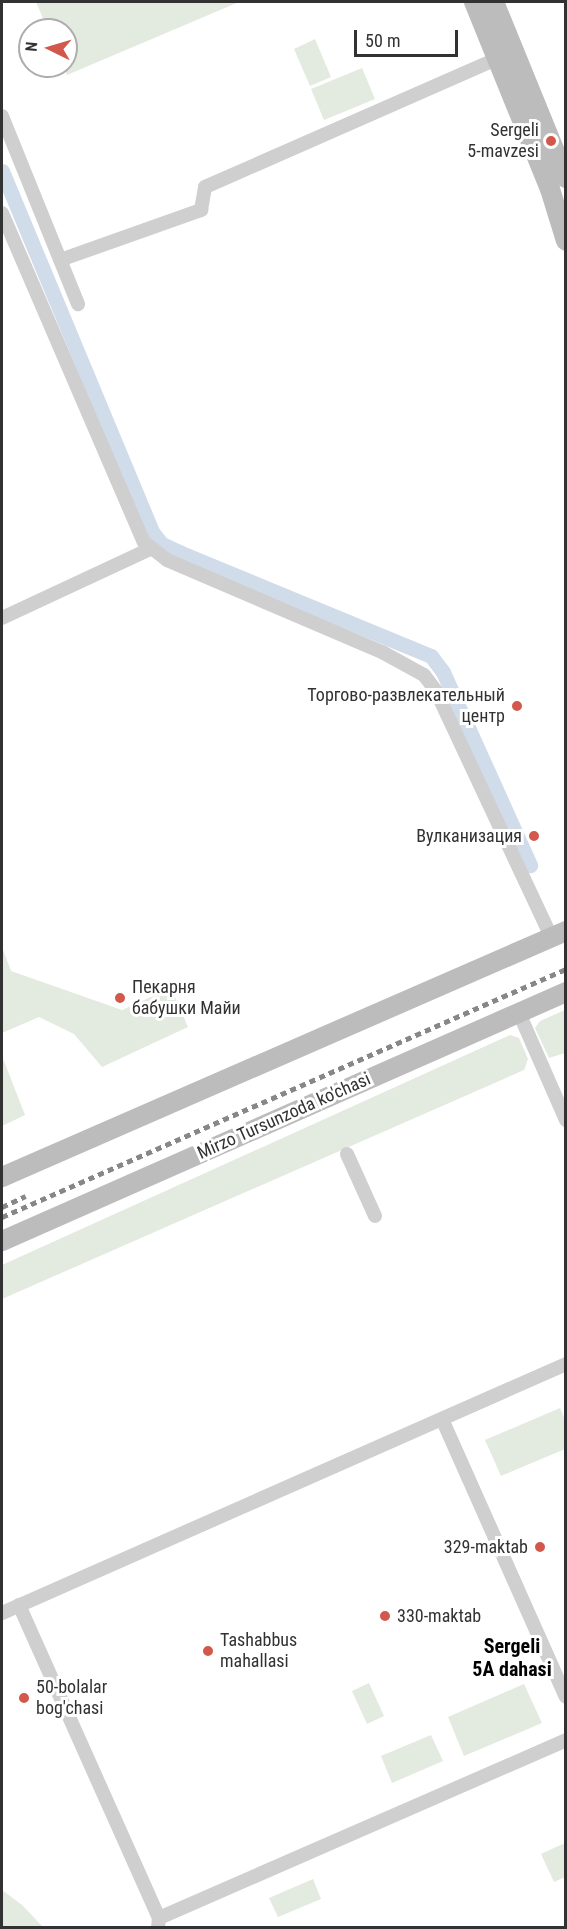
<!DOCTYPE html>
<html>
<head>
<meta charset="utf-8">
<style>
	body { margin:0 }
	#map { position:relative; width:567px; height:1929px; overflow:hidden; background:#fff; font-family:"Roboto Condensed",sans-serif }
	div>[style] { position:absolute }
	.green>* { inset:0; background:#e3eadf }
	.canal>* { height:15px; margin:-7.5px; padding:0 7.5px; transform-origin:7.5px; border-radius:7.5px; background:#d1dcea }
	.minor>* { height:14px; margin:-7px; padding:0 7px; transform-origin:7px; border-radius:7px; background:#cfcfcf }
	.secondary>* { height:20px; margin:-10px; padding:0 10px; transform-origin:10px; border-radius:10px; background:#bcbcbc }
	.rail>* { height:4.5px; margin-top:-2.25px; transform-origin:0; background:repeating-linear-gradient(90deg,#878787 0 6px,transparent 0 10.5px) }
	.dots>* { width:16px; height:16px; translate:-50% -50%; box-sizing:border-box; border:3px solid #fff; border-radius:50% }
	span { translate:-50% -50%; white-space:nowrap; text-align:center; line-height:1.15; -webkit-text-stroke:6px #fff; paint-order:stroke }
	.poi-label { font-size:18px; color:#323232 }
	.right { translate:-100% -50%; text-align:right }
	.left { translate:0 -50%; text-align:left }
	.street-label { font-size:18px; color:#323232 }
	.neighbourhood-label { font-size:20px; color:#000; font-weight:700 }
	.frame { position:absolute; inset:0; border:3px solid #323232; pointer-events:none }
	.north { position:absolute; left:18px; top:18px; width:60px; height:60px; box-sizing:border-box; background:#fff; border:2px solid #adadad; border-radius:50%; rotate:275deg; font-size:16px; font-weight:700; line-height:24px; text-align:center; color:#323232 }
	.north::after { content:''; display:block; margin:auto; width:21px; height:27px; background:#d2584b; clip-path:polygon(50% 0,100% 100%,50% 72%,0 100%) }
	.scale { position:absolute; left:354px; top:30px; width:104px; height:27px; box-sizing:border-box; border:3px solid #323232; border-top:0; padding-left:8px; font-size:18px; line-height:21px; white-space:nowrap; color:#323232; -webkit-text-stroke:4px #fff; paint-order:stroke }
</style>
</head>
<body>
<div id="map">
	<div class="green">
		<div style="clip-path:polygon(36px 2px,239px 2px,67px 75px,63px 66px,66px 30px,48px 30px)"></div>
		<div style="clip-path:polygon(315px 39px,331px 77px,310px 86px,294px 49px)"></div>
		<div style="clip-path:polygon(362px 68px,375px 99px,324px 120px,311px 89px)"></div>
		<div style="clip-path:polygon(2px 947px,11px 971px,122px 1010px,171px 988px,188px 1027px,102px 1067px,74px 1034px,39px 1017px,2px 1033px)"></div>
		<div style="clip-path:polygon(565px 1010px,565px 1053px,549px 1058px,535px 1028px,540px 1021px)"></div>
		<div style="clip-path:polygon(510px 1035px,519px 1038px,528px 1059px,524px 1070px,2px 1299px,2px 1265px)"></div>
		<div style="clip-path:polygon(2px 1056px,25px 1115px,2px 1126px)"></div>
		<div style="clip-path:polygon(560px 1408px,565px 1420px,565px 1449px,501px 1476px,485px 1440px)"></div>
		<div style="clip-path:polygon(369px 1683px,384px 1716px,367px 1724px,352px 1691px)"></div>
		<div style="clip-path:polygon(524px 1684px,542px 1723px,464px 1756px,448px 1717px)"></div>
		<div style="clip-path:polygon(431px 1735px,443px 1761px,392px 1783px,381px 1756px)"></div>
		<div style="clip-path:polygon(565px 1843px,565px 1877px,554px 1882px,541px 1854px)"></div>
		<div style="clip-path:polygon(313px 1879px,321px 1899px,278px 1917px,269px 1898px)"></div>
		<div style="clip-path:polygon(2px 1890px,22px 1905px,43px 1927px,2px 1927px)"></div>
	</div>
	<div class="canal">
		<div style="left:2px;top:171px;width:392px;rotate:67.4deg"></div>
		<div style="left:153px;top:533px;width:14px;rotate:51deg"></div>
		<div style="left:162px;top:544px;width:21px;rotate:25deg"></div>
		<div style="left:181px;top:553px;width:270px;rotate:22.4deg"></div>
		<div style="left:431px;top:656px;width:20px;rotate:53deg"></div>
		<div style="left:443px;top:672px;width:212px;rotate:65.7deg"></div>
	</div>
	<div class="minor">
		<div style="left:2px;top:116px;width:203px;rotate:68deg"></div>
		<div style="left:2px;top:213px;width:358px;rotate:66.7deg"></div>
		<div style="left:144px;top:542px;width:29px;rotate:38deg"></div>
		<div style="left:167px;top:560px;width:234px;rotate:23.2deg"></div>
		<div style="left:382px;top:652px;width:48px;rotate:28.7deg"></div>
		<div style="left:424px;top:675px;width:20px;rotate:53deg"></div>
		<div style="left:436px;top:691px;width:272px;rotate:64.9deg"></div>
		<div style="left:60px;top:260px;width:150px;rotate:-19.5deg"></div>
		<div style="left:201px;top:210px;width:23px;rotate:-80deg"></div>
		<div style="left:205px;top:187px;width:326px;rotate:-23.7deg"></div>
		<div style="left:2px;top:618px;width:163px;rotate:-25deg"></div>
		<div style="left:519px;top:1013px;width:117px;rotate:66.3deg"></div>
		<div style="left:347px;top:1154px;width:68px;rotate:65.7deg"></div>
		<div style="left:442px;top:1419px;width:304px;rotate:66deg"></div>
		<div style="left:19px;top:1605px;width:343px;rotate:65.9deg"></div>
		<div style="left:159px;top:1918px;width:10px;rotate:96deg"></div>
		<div style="left:2px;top:1613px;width:617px;rotate:-23.82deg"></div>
		<div style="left:159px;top:1918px;width:444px;rotate:-23.6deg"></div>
	</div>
	<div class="secondary">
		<div style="left:474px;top:2px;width:202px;rotate:67.9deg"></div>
		<div style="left:550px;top:189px;width:54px;rotate:72.9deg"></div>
		<div style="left:494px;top:2px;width:190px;rotate:67.8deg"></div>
		<div style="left:2px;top:1177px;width:615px;rotate:-23.57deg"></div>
		<div style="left:2px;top:1241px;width:617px;rotate:-23.82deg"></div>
	</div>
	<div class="rail">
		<div style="left:2px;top:1207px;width:26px;rotate:-25deg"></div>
		<div style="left:2px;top:1217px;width:616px;rotate:-23.74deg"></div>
	</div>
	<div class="dots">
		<div style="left:551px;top:141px;background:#d2584b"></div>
		<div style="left:517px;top:706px;background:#d2584b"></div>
		<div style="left:534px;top:836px;background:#d2584b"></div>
		<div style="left:120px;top:998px;background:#d2584b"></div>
		<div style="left:540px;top:1547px;background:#d2584b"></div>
		<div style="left:385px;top:1616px;background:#d2584b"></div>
		<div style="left:208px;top:1651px;background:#d2584b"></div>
		<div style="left:24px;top:1698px;background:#d2584b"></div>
	</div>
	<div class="poi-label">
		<span class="right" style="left:539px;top:141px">Sergeli<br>5-mavzesi</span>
		<span class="right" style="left:505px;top:706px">Торгово-развлекательный<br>центр</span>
		<span class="right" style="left:522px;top:836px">Вулканизация</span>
		<span class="left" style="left:132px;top:998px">Пекарня<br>бабушки Майи</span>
		<span class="right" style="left:528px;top:1547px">329-maktab</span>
		<span class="left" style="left:397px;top:1616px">330-maktab</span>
		<span class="left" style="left:220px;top:1651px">Tashabbus<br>mahallasi</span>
		<span class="left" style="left:36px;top:1698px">50-bolalar<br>bog'chasi</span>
	</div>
	<div class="street-label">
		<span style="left:284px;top:1116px;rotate:-24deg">Mirzo Tursunzoda ko'chasi</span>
	</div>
	<div class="neighbourhood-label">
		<span style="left:512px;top:1658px">Sergeli<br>5A dahasi</span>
	</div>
	<div class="frame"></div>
	<div class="north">N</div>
	<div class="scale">50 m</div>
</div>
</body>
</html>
